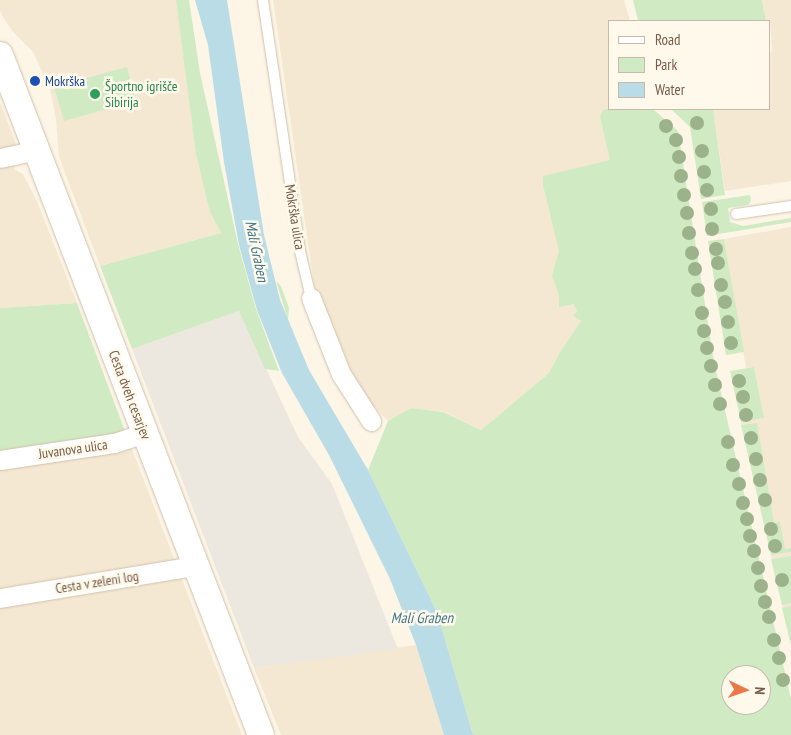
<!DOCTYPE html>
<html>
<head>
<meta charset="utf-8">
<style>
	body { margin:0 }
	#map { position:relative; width:791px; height:735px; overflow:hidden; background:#fdf5e5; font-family:"PT Sans Narrow",sans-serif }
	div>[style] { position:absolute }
	.residential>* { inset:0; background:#f5e8d3 }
	.industrial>* { inset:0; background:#ece7df }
	.green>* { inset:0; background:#d0ebc3 }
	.water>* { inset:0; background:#b9dce7 }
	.roads { filter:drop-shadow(0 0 1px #d1c0ad) drop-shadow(0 0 1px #d1c0ad) }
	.lane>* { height:10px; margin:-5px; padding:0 5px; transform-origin:5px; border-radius:5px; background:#fff }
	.street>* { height:19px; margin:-9.5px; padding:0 9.5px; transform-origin:9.5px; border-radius:9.5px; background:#fff }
	.secondary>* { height:26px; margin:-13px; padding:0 13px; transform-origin:13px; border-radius:13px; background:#fff }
	.trees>* { width:14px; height:14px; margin:-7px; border-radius:50%; background:#9cb28b }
	.dots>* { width:14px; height:14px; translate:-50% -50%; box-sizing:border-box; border:2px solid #fff9ec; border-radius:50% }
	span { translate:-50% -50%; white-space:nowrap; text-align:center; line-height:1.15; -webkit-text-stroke:5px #fff9ec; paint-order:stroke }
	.transit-label { font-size:14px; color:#164399 }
	.left { translate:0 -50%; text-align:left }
	.leisure-label { font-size:14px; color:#27864d }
	.street-label { font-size:14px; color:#765d49 }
	.water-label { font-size:15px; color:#42798a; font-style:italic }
	.legend { position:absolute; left:608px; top:20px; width:162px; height:90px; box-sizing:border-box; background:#fff9ec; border:1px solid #c8bbab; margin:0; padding:6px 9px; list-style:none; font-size:15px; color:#765d49 }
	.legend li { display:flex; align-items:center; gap:10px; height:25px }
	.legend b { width:25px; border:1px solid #c8bbab }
	.north { position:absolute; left:721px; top:665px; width:50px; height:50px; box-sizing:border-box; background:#fff9ec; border:1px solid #c8bbab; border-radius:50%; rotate:93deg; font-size:14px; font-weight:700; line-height:20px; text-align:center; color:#765d49 }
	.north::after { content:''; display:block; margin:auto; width:18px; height:22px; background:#e97948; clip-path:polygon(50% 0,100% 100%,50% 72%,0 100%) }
</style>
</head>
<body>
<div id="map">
	<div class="residential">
		<div style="clip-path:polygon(0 0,176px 0,210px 212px,221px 233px,100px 266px,59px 157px,56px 119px,50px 89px,33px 52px,13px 32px,3px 17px,0 10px)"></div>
		<div style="clip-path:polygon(273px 0,624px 0,630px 21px,610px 21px,610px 108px,603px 110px,610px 160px,577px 311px,581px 321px,560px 352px,549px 373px,481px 430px,444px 412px,411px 408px,388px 421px,350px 381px,314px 284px)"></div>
		<div style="clip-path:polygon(762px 0,791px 0,791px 181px,725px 191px,713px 109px,770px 109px,770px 52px,772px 51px,770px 21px,766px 21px)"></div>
		<div style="clip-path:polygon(0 102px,18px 149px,14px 169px,23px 174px,37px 201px,77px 303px,0 308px)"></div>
		<div style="clip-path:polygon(791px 227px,791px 645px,741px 422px,763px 418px,754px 367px,746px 368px,724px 239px)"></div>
		<div style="clip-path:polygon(125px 431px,242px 735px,0 735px,0 453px)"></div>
		<div style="clip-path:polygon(416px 645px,444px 735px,281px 735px,254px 668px)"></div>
	</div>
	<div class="industrial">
		<div style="clip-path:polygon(239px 311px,298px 437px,332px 484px,398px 649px,254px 668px,132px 349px)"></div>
	</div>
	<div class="green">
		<div style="clip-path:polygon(176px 0,189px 0,200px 73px,238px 244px,256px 309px,279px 371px,265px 369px,239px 311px,132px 349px,100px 266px,221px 233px,210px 212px,196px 154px)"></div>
		<div style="clip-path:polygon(633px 0,762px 0,766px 21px,638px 21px)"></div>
		<div style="clip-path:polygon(127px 67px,136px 101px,64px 121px,54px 87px)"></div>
		<div style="clip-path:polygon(evenodd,610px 108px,653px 109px,678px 131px,714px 362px,791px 699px,791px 735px,473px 735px,437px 612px,368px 470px,388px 421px,411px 408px,443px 412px,481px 430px,549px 373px,560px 352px,581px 321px,573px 316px,577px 311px,574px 304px,559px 307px,559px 295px,552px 276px,559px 251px,543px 185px,543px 176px,610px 160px,600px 117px,603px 110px,610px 108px,731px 675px,761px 675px,761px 705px,731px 705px,731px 675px)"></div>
		<div style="clip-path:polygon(671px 109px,713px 109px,725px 195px,701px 199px,690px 127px)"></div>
		<div style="clip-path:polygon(750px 195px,751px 201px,748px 205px,728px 208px,730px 222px,743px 226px,791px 218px,791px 222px,707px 236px,702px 202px)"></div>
		<div style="clip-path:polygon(724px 239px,744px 352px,726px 355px,708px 241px)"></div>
		<div style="clip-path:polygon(276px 281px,281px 286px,289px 308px,288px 320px)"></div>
		<div style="clip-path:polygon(77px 303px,125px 431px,120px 433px,0 453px,0 308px)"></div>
		<div style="clip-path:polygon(754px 367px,764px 418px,741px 422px,730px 371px)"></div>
		<div style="clip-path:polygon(757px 423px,774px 523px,780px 522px,785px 549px,791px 548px,791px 552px,771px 555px,741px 425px)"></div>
		<div style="clip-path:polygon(791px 556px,791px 603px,782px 605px,771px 559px)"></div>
		<div style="clip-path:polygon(791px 606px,791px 645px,782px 608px)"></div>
	</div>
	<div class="water">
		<div style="clip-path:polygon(195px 0,227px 0,264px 235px,280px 300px,309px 370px,368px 470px,437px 612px,473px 735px,444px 735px,416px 645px,390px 579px,329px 455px,282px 373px,257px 310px,239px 245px,224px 162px,208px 45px)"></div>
	</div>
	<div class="roads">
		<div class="lane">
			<div style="left:263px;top:0;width:254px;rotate:81.6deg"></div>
			<div style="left:300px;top:251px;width:48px;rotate:76.8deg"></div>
			<div style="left:736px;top:214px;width:56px;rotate:-8.3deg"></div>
		</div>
		<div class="street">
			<div style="left:0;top:158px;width:39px;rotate:-12deg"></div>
			<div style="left:311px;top:298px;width:82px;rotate:68.5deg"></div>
			<div style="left:341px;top:374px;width:56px;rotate:57.4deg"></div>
			<div style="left:0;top:460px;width:115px;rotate:-8.5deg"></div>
			<div style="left:114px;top:443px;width:32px;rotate:-18deg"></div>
			<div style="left:0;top:598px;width:197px;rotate:-9.4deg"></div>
		</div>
		<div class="secondary">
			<div style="left:0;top:55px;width:728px;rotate:69deg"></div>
		</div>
	</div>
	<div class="trees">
		<div style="left:697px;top:123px"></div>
		<div style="left:666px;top:126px"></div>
		<div style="left:676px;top:140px"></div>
		<div style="left:702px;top:151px"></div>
		<div style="left:679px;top:157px"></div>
		<div style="left:704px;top:172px"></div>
		<div style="left:681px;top:176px"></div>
		<div style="left:707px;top:190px"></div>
		<div style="left:684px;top:195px"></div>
		<div style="left:711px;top:209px"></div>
		<div style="left:687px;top:213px"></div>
		<div style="left:712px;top:229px"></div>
		<div style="left:689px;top:233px"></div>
		<div style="left:716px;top:249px"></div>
		<div style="left:692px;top:253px"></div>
		<div style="left:718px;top:263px"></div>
		<div style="left:695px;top:269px"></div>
		<div style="left:721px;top:285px"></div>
		<div style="left:698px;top:290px"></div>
		<div style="left:725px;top:302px"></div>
		<div style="left:702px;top:313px"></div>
		<div style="left:728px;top:322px"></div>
		<div style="left:704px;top:331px"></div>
		<div style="left:731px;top:343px"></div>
		<div style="left:707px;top:348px"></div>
		<div style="left:711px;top:366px"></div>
		<div style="left:739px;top:381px"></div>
		<div style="left:715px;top:385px"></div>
		<div style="left:743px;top:397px"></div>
		<div style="left:720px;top:404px"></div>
		<div style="left:746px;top:415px"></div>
		<div style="left:751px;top:438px"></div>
		<div style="left:728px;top:442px"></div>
		<div style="left:756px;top:459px"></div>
		<div style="left:733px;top:465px"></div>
		<div style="left:760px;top:480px"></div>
		<div style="left:739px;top:484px"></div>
		<div style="left:765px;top:500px"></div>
		<div style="left:743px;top:503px"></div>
		<div style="left:747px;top:519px"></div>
		<div style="left:771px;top:529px"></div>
		<div style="left:750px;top:536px"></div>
		<div style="left:775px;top:546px"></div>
		<div style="left:754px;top:551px"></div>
		<div style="left:758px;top:568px"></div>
		<div style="left:782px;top:580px"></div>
		<div style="left:761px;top:586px"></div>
		<div style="left:765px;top:602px"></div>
		<div style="left:769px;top:617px"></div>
		<div style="left:774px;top:640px"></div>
		<div style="left:779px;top:658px"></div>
		<div style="left:783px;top:680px"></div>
	</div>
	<div class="dots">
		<div style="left:35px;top:81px;background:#1a4fb4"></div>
		<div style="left:95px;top:94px;background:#2e9e5b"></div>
	</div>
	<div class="transit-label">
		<span class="left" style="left:45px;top:81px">Mokrška</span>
	</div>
	<div class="leisure-label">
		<span class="left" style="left:105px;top:94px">Športno igrišče<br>Sibirija</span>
	</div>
	<div class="street-label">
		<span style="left:295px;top:217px;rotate:81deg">Mokrška ulica</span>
		<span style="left:130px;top:395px;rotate:69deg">Cesta dveh cesarjev</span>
		<span style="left:73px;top:449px;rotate:-8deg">Juvanova ulica</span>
		<span style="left:97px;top:582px;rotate:-9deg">Cesta v zeleni log</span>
	</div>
	<div class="water-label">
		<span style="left:257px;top:251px;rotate:78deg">Mali Graben</span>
		<span style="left:422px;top:618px">Mali Graben</span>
	</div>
	<ul class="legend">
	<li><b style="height:6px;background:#fff"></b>Road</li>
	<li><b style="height:14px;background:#d0ebc3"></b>Park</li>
	<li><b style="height:14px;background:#b9dce7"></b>Water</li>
	</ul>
	<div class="north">N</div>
</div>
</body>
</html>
